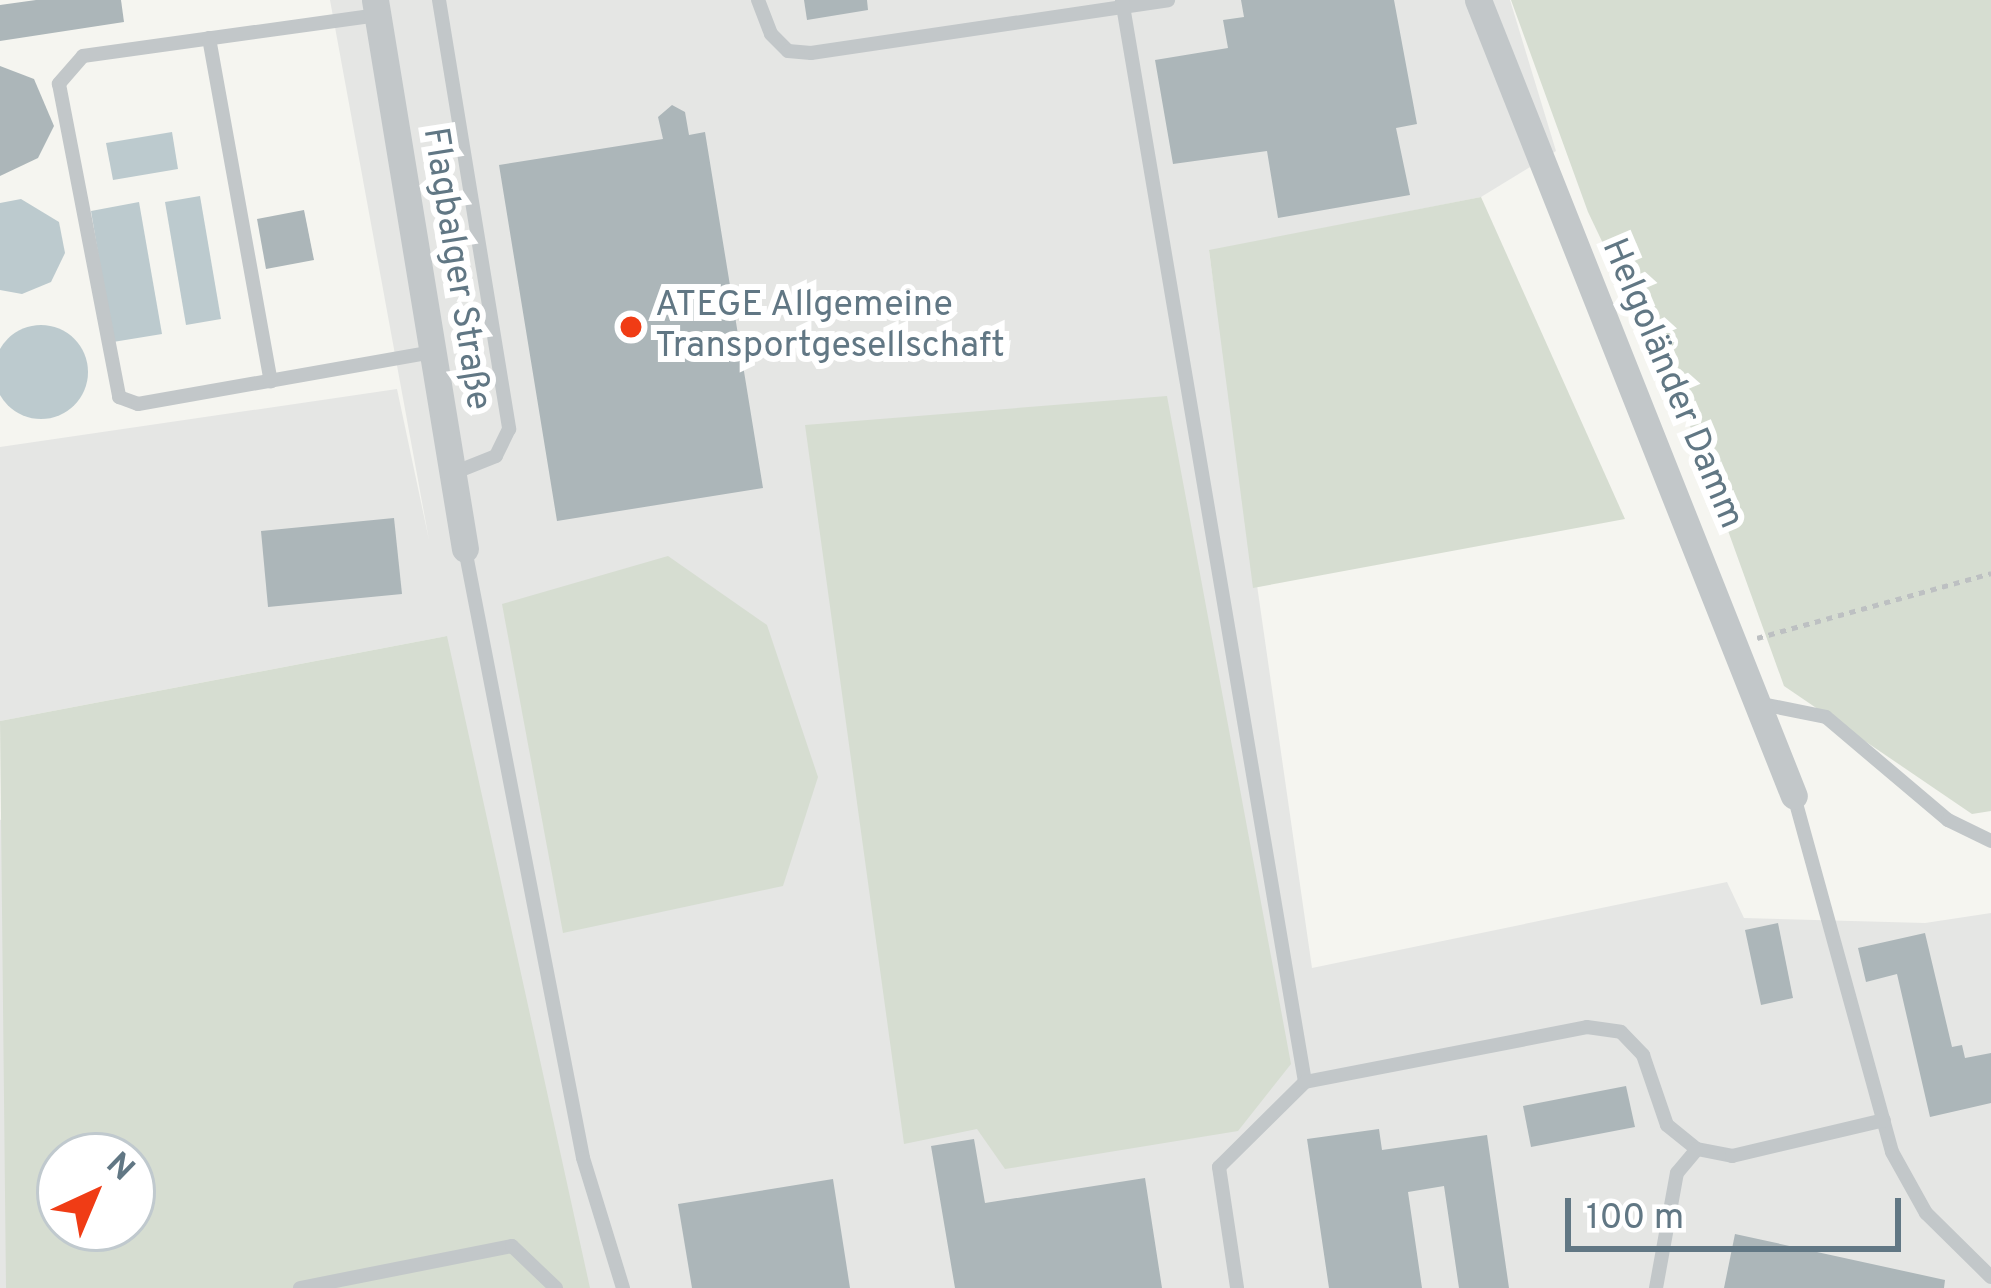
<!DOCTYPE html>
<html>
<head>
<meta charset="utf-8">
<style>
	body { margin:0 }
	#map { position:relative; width:1991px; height:1288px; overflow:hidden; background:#f5f5f0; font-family:Overpass,sans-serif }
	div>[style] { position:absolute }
	.built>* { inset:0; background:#e5e6e4 }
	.green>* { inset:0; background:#d6ddd1 }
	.water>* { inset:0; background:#bccace }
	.round { border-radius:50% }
	.building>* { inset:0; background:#acb6b9 }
	.path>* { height:4.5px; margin-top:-2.25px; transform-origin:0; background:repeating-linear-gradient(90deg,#bdc0c2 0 6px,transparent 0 12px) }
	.lane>* { height:14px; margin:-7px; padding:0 7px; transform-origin:7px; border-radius:7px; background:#c2c7c9 }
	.street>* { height:27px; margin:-13.5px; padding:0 13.5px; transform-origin:13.5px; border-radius:13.5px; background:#c2c7c9 }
	.dots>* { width:33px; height:33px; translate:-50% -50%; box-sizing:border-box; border:6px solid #fff; border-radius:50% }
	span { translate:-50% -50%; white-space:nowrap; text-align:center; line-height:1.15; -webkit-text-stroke:12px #fff; paint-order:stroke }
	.street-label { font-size:36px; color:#617784 }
	.poi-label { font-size:36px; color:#617784 }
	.left { translate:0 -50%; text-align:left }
	.north { position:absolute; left:36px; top:1132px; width:120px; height:120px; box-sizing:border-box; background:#fff; border:3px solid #c0c9ce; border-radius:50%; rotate:44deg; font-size:33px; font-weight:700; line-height:48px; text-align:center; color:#617784 }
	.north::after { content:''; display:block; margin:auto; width:42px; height:54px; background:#f03c15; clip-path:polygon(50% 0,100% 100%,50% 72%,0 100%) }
	.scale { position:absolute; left:1565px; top:1198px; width:336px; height:54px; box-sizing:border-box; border:6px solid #617784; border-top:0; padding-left:15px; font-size:36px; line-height:42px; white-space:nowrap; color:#617784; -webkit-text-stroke:9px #fff; paint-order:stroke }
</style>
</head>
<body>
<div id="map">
	<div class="built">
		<div style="clip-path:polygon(evenodd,330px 0,1510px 0,1556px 151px,1481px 197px,1209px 251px,1312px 968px,1727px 882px,1744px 918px,1925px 923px,1991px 913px,1991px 1288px,0 1288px,0 820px,447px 636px,0 721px,0 447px,397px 389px,429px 540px,330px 0,60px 1156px,132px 1156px,132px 1228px,60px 1228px,60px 1156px)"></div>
	</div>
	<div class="green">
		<div style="clip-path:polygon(1511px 0,1991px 0,1991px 811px,1972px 814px,1784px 686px,1691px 428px,1588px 212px)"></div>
		<div style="clip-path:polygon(1481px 197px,1625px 519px,1253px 588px,1209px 250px)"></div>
		<div style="clip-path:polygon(1167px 396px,1291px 1064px,1238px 1131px,1005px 1169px,977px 1129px,904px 1144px,805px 425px)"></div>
		<div style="clip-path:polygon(668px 556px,767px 625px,818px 777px,783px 886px,563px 933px,502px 604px)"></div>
		<div style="clip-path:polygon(evenodd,447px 636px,590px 1288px,6px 1288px,0 721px,447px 636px,60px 1156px,132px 1156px,132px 1228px,60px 1228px,60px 1156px)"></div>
	</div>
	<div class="water">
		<div style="clip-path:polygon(172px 132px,178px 169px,113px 180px,106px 143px)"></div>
		<div style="clip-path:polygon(200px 196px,221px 319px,186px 325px,165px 202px)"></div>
		<div style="clip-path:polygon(21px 199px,59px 222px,65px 253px,51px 282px,22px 294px,0 290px,0 203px)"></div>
		<div style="clip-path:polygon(139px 202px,162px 334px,113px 342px,91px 211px)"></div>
		<div class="round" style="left:-6px;top:325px;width:94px;height:94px"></div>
	</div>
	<div class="building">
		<div style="clip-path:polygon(36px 0,121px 0,124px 22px,0 41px,0 5px)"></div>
		<div style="clip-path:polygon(804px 0,867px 0,868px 10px,807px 20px)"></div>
		<div style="clip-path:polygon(1241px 0,1394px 0,1417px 124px,1396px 128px,1410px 195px,1278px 218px,1267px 151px,1173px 164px,1155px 60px,1228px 48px,1223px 20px,1244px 17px)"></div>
		<div style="clip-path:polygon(0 66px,34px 79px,54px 126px,38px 158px,0 176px)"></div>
		<div style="clip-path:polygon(672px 105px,685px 112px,689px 135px,705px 132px,763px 488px,557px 521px,499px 165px,663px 139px,658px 117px)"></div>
		<div style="clip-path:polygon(304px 210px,314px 260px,266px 269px,257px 219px)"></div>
		<div style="clip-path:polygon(394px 518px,402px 594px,268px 607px,261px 531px)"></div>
		<div style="clip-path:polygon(1778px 923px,1793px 998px,1761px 1005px,1745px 930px)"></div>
		<div style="clip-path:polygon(1925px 933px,1952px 1047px,1962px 1045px,1965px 1058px,1991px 1053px,1991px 1103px,1930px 1117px,1897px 974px,1866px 982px,1858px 948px)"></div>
		<div style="clip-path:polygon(1626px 1086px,1635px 1127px,1531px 1147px,1523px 1106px)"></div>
		<div style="clip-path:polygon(1379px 1129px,1382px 1150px,1487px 1135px,1509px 1288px,1459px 1288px,1444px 1186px,1408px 1192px,1422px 1288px,1329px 1288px,1307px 1139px)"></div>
		<div style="clip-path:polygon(974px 1139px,985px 1203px,1145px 1178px,1162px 1288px,955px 1288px,931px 1146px)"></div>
		<div style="clip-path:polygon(833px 1179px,850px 1288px,692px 1288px,678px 1204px)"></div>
		<div style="clip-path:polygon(1735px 1234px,1945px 1280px,1944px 1288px,1724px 1288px)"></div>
	</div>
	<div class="path">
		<div style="left:1757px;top:638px;width:243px;rotate:-15.5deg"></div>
	</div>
	<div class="lane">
		<div style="left:439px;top:0;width:435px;rotate:80.7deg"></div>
		<div style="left:509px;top:429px;width:30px;rotate:116deg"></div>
		<div style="left:496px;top:456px;width:48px;rotate:158.2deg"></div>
		<div style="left:758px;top:0;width:36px;rotate:69deg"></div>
		<div style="left:771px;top:34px;width:24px;rotate:45deg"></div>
		<div style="left:788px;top:51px;width:23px;rotate:5deg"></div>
		<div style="left:811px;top:53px;width:361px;rotate:-8.4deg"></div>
		<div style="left:1122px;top:0;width:1097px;rotate:80.4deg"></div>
		<div style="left:1305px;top:1082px;width:121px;rotate:135.3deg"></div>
		<div style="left:1219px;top:1167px;width:122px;rotate:81.5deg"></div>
		<div style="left:378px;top:15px;width:298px;rotate:172.1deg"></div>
		<div style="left:83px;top:56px;width:37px;rotate:131deg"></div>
		<div style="left:59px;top:84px;width:319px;rotate:79.1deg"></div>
		<div style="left:119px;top:397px;width:20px;rotate:20deg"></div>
		<div style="left:138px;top:404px;width:300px;rotate:-10deg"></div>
		<div style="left:209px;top:38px;width:349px;rotate:79.8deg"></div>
		<div style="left:465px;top:549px;width:620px;rotate:79.03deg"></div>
		<div style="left:583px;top:1158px;width:136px;rotate:72.9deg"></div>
		<div style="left:1762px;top:704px;width:65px;rotate:11.5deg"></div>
		<div style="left:1826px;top:717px;width:160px;rotate:40.2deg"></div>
		<div style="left:1948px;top:820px;width:48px;rotate:26deg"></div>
		<div style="left:1794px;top:796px;width:369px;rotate:74.6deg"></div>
		<div style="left:1892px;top:1152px;width:70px;rotate:60.9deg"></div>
		<div style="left:1926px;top:1213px;width:91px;rotate:44.6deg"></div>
		<div style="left:1305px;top:1082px;width:287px;rotate:-11deg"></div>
		<div style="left:1587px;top:1027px;width:34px;rotate:8deg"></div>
		<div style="left:1621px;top:1032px;width:32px;rotate:46deg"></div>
		<div style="left:1643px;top:1055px;width:74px;rotate:71.1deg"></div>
		<div style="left:1667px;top:1125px;width:38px;rotate:39deg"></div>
		<div style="left:1697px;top:1149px;width:36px;rotate:11deg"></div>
		<div style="left:1732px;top:1156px;width:156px;rotate:-13.3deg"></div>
		<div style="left:300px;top:1288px;width:216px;rotate:-11.2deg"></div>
		<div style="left:512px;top:1246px;width:61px;rotate:43.7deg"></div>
		<div style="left:1656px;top:1288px;width:117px;rotate:-79.7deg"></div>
		<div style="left:1677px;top:1173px;width:31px;rotate:-50deg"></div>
	</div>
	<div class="street">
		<div style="left:375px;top:0;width:556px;rotate:80.69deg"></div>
		<div style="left:1478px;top:0;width:856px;rotate:68.35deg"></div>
	</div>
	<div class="dots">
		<div style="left:631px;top:327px;background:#f03c15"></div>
	</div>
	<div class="street-label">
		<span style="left:455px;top:269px;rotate:81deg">Flagbalger Straße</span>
		<span style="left:1671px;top:384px;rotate:67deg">Helgoländer Damm</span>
	</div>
	<div class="poi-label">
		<span class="left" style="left:655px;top:327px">ATEGE Allgemeine<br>Transportgesellschaft</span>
	</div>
	<div class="north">N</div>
	<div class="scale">100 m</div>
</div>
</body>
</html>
